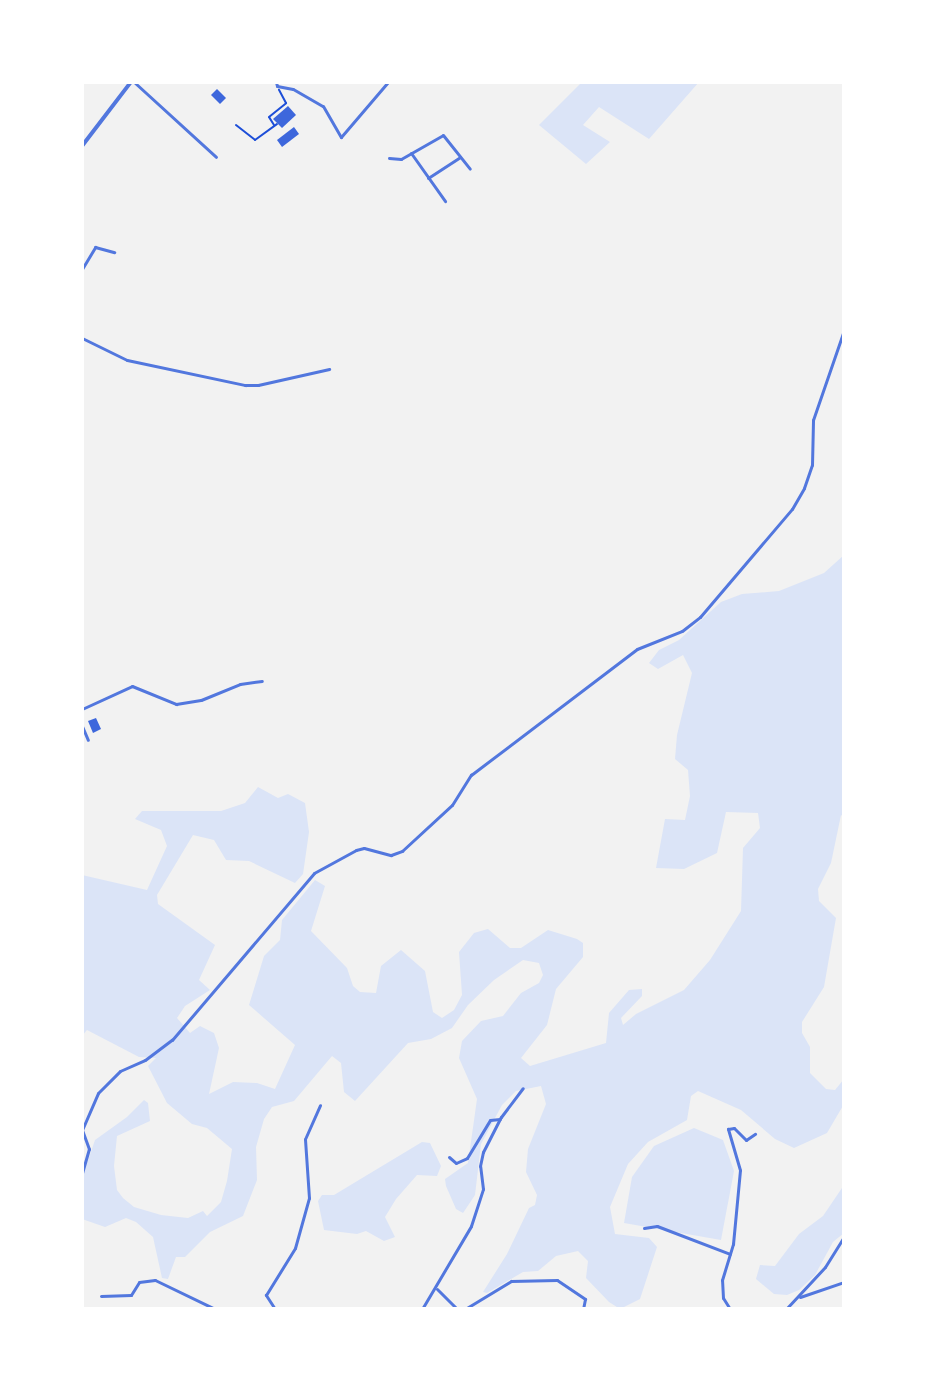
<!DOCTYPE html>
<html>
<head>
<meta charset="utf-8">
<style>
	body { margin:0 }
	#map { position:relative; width:926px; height:1391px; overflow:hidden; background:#f2f2f2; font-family:"Source Serif 4",serif }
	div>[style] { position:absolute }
	.green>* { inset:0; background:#dbe4f7 }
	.building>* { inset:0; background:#3d67dc }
	.path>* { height:2px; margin:-1px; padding:0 1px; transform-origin:1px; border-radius:1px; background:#1d4ed8 }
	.minor>* { height:3px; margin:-1.5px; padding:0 1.5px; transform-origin:1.5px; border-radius:1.5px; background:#5277de }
	.tertiary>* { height:4px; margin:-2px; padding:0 2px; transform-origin:2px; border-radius:2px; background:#5277de }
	span { translate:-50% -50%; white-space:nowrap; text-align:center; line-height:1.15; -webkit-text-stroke:7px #fff; paint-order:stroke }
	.frame { position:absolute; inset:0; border:84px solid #fff; pointer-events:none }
</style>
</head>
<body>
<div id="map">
	<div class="green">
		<div style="clip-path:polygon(582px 82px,699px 82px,649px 139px,599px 107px,583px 125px,610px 142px,586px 164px,539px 125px)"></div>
		<div style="clip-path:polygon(844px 555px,844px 817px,841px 815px,831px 863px,818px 889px,819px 901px,836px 918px,824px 987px,802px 1022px,802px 1033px,810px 1047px,810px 1073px,826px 1089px,835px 1090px,844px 1079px,844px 1104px,827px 1133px,794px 1148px,775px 1139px,741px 1110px,698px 1091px,691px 1096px,687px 1120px,648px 1142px,628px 1164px,610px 1207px,615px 1234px,649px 1238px,657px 1247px,640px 1299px,620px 1309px,609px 1302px,586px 1278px,588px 1261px,578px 1251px,556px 1256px,538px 1271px,523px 1272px,487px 1293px,483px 1292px,507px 1254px,529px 1208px,535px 1205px,537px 1195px,526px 1172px,528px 1149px,546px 1104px,541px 1086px,516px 1091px,502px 1105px,481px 1144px,475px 1195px,463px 1213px,456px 1209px,446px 1186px,445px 1179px,468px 1163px,477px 1099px,459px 1058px,462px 1041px,481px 1021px,503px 1016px,521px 993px,539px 983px,543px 975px,539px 963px,523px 960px,494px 980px,468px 1005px,452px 1028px,431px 1039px,408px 1043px,355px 1101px,344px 1092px,341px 1063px,332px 1056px,294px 1101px,272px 1107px,264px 1119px,256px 1147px,257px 1180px,243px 1216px,210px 1232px,185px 1257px,176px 1257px,168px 1279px,162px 1278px,153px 1237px,136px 1222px,126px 1218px,105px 1227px,82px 1219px,82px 1178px,95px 1140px,127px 1117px,144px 1100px,148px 1103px,150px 1121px,117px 1136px,114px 1166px,117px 1190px,123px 1198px,134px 1207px,161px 1215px,188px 1218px,203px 1211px,207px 1216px,221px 1202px,227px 1181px,232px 1149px,207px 1128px,192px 1124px,167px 1103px,148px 1066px,156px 1058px,139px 1057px,87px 1030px,82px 1036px,82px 875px,147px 890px,167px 846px,161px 830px,135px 819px,142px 811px,221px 811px,245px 803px,258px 787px,278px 798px,288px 794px,305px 803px,309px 832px,303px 874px,295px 883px,249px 861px,226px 860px,214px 840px,193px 835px,157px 895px,158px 904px,215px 945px,199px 980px,210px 990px,185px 1006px,177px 1018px,190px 1033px,200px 1026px,214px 1033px,219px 1048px,209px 1094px,233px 1082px,257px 1083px,275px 1089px,295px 1045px,249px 1005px,264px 956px,280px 940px,282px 920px,315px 880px,325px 886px,311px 931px,347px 968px,353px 986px,360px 992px,376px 993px,381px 966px,401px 950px,425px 971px,433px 1012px,442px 1018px,454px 1010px,462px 995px,459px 952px,474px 933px,488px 929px,510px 948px,521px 948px,548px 930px,577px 939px,583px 943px,583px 957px,556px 989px,547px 1025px,521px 1058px,530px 1066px,606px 1043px,609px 1013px,629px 990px,642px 989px,642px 996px,621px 1018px,623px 1025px,636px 1014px,684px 990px,710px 960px,741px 911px,743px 848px,760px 828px,758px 813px,726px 812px,717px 853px,684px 869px,656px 868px,665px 819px,685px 820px,690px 796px,688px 770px,675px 759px,677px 735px,692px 673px,683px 655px,658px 669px,649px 663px,659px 650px,679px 640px,721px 602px,742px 594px,779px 591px,824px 573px)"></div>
		<div style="clip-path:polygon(694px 1128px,723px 1140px,734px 1171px,721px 1240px,624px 1223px,632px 1177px,654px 1146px)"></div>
		<div style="clip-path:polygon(422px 1142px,430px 1143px,441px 1166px,437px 1176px,417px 1175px,396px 1199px,385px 1217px,395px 1237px,384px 1241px,366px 1231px,357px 1234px,324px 1230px,318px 1201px,322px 1195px,334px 1195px)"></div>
		<div style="clip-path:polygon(844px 1185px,844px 1233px,833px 1242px,815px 1275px,799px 1290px,787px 1295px,774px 1294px,756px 1279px,760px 1265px,775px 1266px,799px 1234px,823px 1216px)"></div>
	</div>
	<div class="building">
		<div style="clip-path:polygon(217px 89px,226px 98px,220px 104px,211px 95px)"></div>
		<div style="clip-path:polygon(288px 106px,296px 115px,282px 128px,273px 119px)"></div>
		<div style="clip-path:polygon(294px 127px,299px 134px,282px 147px,277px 140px)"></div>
		<div style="clip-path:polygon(96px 718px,101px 729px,93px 733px,88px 721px)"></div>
	</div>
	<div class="path">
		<div style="left:236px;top:125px;width:24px;rotate:38deg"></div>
		<div style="left:255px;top:140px;width:27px;rotate:-36deg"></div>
		<div style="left:274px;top:125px;width:9px;rotate:-122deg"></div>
		<div style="left:269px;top:117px;width:22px;rotate:-39deg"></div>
		<div style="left:286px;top:103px;width:15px;rotate:-118deg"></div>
	</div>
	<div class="minor">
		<div style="left:134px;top:82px;width:111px;rotate:42.4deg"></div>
		<div style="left:276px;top:82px;width:4px;rotate:76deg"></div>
		<div style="left:277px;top:86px;width:16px;rotate:11deg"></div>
		<div style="left:293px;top:89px;width:34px;rotate:30deg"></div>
		<div style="left:323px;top:106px;width:36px;rotate:60deg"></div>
		<div style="left:341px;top:137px;width:72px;rotate:-49.5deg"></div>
		<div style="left:411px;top:153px;width:59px;rotate:54.7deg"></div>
		<div style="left:389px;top:158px;width:12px;rotate:5deg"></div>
		<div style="left:401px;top:159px;width:48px;rotate:-29.7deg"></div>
		<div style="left:443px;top:135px;width:43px;rotate:51.5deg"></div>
		<div style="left:428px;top:178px;width:38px;rotate:-33deg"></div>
		<div style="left:82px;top:269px;width:26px;rotate:-59deg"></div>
		<div style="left:95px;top:247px;width:20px;rotate:15deg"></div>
		<div style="left:82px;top:338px;width:50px;rotate:26.1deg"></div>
		<div style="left:127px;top:360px;width:121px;rotate:12deg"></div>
		<div style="left:245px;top:385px;width:13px"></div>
		<div style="left:258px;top:385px;width:73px;rotate:-12.7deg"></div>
		<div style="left:82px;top:709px;width:55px;rotate:-24.7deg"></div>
		<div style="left:132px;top:686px;width:48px;rotate:22.2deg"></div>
		<div style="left:176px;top:704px;width:25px;rotate:-9deg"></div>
		<div style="left:201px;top:700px;width:42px;rotate:-22.3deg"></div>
		<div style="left:240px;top:684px;width:22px;rotate:-8deg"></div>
		<div style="left:82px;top:726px;width:15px;rotate:67deg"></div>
		<div style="left:449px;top:1157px;width:9px;rotate:41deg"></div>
		<div style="left:456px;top:1163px;width:12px;rotate:-24deg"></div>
		<div style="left:467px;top:1158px;width:44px;rotate:-58.8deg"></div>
		<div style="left:490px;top:1120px;width:10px;rotate:-6deg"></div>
		<div style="left:82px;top:1173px;width:25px;rotate:-74deg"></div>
		<div style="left:89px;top:1149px;width:20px;rotate:-110deg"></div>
		<div style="left:82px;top:1130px;width:40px;rotate:-66.6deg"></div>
		<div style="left:98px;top:1093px;width:31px;rotate:-45deg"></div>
		<div style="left:120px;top:1071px;width:27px;rotate:-24deg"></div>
		<div style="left:145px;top:1060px;width:34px;rotate:-37deg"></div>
		<div style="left:172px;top:1040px;width:219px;rotate:-49.6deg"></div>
		<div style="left:314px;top:873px;width:48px;rotate:-28.7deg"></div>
		<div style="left:356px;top:850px;width:8px;rotate:-14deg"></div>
		<div style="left:364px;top:848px;width:28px;rotate:15deg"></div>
		<div style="left:391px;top:855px;width:12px;rotate:-20deg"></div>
		<div style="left:402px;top:851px;width:68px;rotate:-42.6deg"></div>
		<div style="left:452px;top:805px;width:36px;rotate:-58deg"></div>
		<div style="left:471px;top:775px;width:208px;rotate:-37.2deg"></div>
		<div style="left:637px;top:649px;width:48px;rotate:-21.8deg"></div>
		<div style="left:682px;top:631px;width:23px;rotate:-38deg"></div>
		<div style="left:700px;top:617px;width:142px;rotate:-49.6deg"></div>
		<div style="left:792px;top:509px;width:24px;rotate:-60deg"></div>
		<div style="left:804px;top:488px;width:24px;rotate:-71deg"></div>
		<div style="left:812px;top:465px;width:45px;rotate:-88.7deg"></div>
		<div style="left:813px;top:420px;width:95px;rotate:-71deg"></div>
		<div style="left:644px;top:1228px;width:13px;rotate:-9deg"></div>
		<div style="left:657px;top:1226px;width:78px;rotate:21deg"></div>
		<div style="left:437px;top:1289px;width:28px;rotate:45deg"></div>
		<div style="left:101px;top:1296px;width:30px;rotate:-2deg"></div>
		<div style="left:131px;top:1295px;width:15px;rotate:-58deg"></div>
		<div style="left:139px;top:1282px;width:16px;rotate:-7deg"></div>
		<div style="left:155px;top:1280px;width:67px;rotate:25.8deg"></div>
		<div style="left:800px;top:1297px;width:46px;rotate:-18.8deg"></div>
		<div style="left:275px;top:1309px;width:17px;rotate:-123deg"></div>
		<div style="left:266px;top:1295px;width:55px;rotate:-58.3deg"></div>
		<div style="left:295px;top:1248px;width:52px;rotate:-74.4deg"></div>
		<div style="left:309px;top:1198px;width:59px;rotate:-93.9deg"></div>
		<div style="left:305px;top:1139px;width:37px;rotate:-66deg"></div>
		<div style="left:422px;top:1309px;width:96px;rotate:-59.4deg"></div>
		<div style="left:471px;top:1226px;width:39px;rotate:-72deg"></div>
		<div style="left:483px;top:1189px;width:23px;rotate:-97deg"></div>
		<div style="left:480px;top:1166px;width:14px;rotate:-78deg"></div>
		<div style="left:483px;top:1152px;width:39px;rotate:-63deg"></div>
		<div style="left:501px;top:1117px;width:36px;rotate:-53deg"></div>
		<div style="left:465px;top:1309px;width:54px;rotate:-31.3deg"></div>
		<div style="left:511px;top:1281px;width:46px;rotate:-1.2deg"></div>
		<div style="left:557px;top:1280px;width:34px;rotate:34deg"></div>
		<div style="left:585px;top:1299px;width:10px;rotate:101deg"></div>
		<div style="left:730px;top:1309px;width:13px;rotate:-122deg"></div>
		<div style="left:723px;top:1298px;width:18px;rotate:-93deg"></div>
		<div style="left:722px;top:1280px;width:38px;rotate:-73deg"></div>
		<div style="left:733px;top:1244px;width:74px;rotate:-84.6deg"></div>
		<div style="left:740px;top:1170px;width:43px;rotate:-106.3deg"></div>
		<div style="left:728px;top:1129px;width:6px;rotate:-9deg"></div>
		<div style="left:734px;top:1128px;width:17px;rotate:45deg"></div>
		<div style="left:746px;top:1140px;width:11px;rotate:-34deg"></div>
		<div style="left:786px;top:1309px;width:57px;rotate:-47.1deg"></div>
		<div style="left:825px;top:1267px;width:36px;rotate:-58deg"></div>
	</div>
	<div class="tertiary">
		<div style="left:82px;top:146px;width:81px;rotate:-52.6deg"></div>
	</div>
	<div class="frame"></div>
</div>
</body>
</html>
